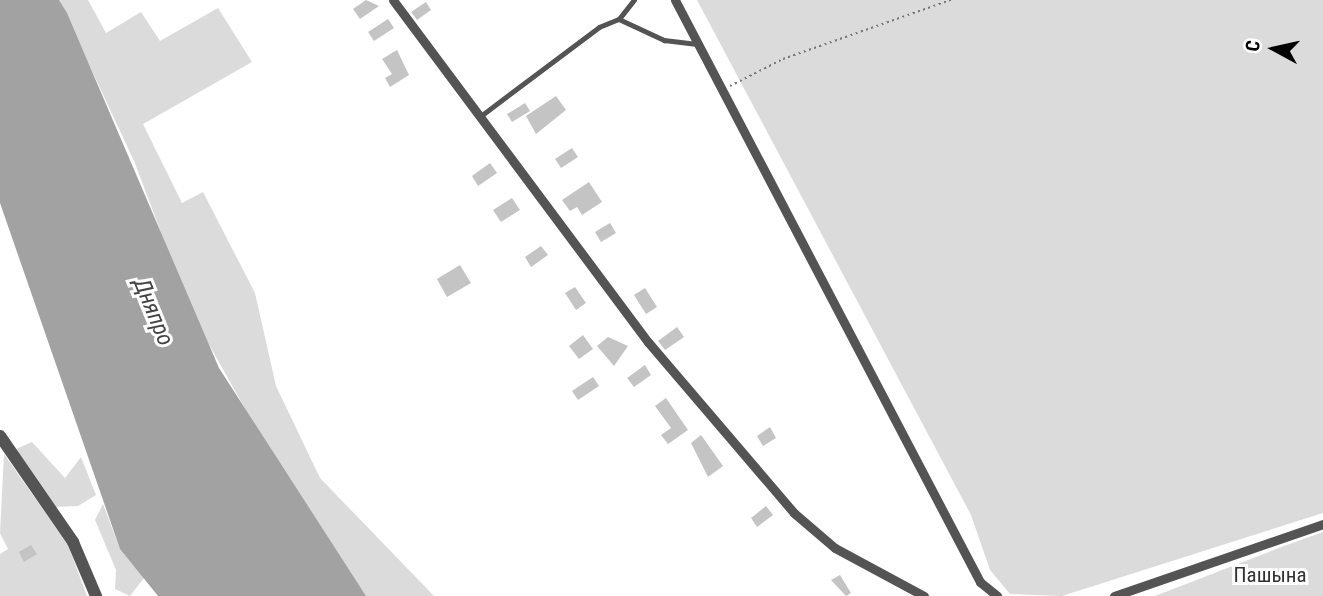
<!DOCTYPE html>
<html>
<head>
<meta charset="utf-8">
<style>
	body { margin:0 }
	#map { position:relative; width:1323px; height:596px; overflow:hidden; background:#fff; font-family:"Roboto Condensed",sans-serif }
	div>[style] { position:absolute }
	.green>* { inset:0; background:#dbdbdb }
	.water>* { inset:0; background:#a2a2a2 }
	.building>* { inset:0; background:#c4c4c4 }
	.path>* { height:2px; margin-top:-1px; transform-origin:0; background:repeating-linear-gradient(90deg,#767676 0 2px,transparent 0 5.5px) }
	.service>* { height:4.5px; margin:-2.25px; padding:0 2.25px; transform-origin:2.25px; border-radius:2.25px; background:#545454 }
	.minor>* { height:9px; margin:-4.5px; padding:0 4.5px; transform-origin:4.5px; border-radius:4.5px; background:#545454 }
	.tertiary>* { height:12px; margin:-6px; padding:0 6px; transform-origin:6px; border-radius:6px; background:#545454 }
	span { translate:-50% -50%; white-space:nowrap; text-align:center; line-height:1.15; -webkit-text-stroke:6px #fff; paint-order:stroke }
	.park-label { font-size:21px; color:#323232 }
	.water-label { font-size:23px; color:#434343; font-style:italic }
	.north { position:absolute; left:1239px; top:14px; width:70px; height:70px; -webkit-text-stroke:5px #fff; paint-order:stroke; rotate:278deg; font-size:19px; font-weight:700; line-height:28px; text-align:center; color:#000 }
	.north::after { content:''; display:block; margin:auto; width:24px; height:32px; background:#000; clip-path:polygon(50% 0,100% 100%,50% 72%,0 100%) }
</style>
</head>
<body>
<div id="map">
	<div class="green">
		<div style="clip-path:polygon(59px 0,88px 0,106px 33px,141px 12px,160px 41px,218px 8px,252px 62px,143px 124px,182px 203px,203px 192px,255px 293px,276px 386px,320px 478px,434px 596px,366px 596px,276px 464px,192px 314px,134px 161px)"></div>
		<div style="clip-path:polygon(697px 0,1323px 0,1323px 513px,1062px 596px,1010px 594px,990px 570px,971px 515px)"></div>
		<div style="clip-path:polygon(32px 442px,65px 478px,81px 457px,96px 495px,78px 506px,53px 507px,14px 450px)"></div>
		<div style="clip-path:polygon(4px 454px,68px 545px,87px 596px,0 596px,0 554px,8px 549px,0 533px)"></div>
		<div style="clip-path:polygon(103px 504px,120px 549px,144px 578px,130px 596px,115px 589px,116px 570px,95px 520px)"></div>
		<div style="clip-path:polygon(1323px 532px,1323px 596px,1155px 596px,1284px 546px)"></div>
	</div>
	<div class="water">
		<div style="clip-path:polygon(0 0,59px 0,67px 13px,219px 368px,366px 596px,158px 596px,120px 549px,0 203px)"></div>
	</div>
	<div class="building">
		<div style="clip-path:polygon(366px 0,379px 6px,360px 19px,353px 9px)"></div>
		<div style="clip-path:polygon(426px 2px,431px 10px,417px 20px,411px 12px)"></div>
		<div style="clip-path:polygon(388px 19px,394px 28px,374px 41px,368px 32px)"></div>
		<div style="clip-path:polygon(397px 50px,409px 75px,390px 87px,385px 78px,392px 74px,382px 59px)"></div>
		<div style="clip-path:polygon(556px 96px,566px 110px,536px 134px,526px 116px)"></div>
		<div style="clip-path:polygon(525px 103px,530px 111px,512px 122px,507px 114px)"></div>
		<div style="clip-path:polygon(572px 148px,578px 157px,561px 168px,555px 159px)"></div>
		<div style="clip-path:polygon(490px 163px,497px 173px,478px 186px,472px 176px)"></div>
		<div style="clip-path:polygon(589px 182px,602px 202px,582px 215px,577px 207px,570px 211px,562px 200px)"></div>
		<div style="clip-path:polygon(512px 198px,520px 210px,501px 222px,493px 210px)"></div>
		<div style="clip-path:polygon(610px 223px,616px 233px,601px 242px,595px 232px)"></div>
		<div style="clip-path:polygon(541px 246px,548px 255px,531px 267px,525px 257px)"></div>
		<div style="clip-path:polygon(460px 265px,471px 283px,447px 297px,437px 279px)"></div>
		<div style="clip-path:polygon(575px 287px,586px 303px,576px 310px,565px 293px)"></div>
		<div style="clip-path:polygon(645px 288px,657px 307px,646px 314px,634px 295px)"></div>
		<div style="clip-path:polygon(677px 327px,684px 337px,665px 350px,658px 341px)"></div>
		<div style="clip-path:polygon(583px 335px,593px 349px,579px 359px,569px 346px)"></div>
		<div style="clip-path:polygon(608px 337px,628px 346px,614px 366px,597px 346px)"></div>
		<div style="clip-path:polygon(645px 365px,651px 375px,634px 387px,627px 378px)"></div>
		<div style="clip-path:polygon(593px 377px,599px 386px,578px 400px,572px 391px)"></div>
		<div style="clip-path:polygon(666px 398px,688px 430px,668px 444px,661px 435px,671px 428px,655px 406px)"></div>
		<div style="clip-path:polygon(770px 427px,776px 438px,763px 446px,757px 436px)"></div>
		<div style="clip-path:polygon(701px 435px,723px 466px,708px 477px,691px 443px)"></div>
		<div style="clip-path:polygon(766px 506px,773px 515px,757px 527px,751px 518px)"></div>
		<div style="clip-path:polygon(31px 545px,37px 554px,24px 562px,19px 552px)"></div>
		<div style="clip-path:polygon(840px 575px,851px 593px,846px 596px,831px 580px)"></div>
	</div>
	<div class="path">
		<div style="left:730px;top:86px;width:59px;rotate:-27deg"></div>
		<div style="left:783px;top:59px;width:178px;rotate:-19.4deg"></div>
	</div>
	<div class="service">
		<div style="left:619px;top:19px;width:50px;rotate:25deg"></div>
		<div style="left:664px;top:40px;width:33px;rotate:7deg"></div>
		<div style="left:482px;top:115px;width:146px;rotate:-36.9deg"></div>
		<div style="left:599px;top:27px;width:22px;rotate:-22deg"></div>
		<div style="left:619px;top:19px;width:24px;rotate:-52deg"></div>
	</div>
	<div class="minor">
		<div style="left:393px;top:0;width:427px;rotate:53.3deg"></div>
		<div style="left:648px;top:342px;width:225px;rotate:49.5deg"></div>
		<div style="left:794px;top:513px;width:54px;rotate:40.5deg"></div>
		<div style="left:835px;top:548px;width:101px;rotate:28.3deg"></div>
		<div style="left:675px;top:0;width:657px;rotate:62.34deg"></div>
		<div style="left:980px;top:582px;width:22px;rotate:39deg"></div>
		<div style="left:1114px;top:596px;width:221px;rotate:-19deg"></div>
	</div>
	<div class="tertiary">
		<div style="left:0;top:436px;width:129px;rotate:55.4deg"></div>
		<div style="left:73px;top:542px;width:59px;rotate:66.9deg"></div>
	</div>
	<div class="park-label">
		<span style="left:1270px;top:575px">Пашына</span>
	</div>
	<div class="water-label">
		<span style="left:153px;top:312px;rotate:68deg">Дняпро</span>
	</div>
	<div class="north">С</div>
</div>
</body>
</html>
